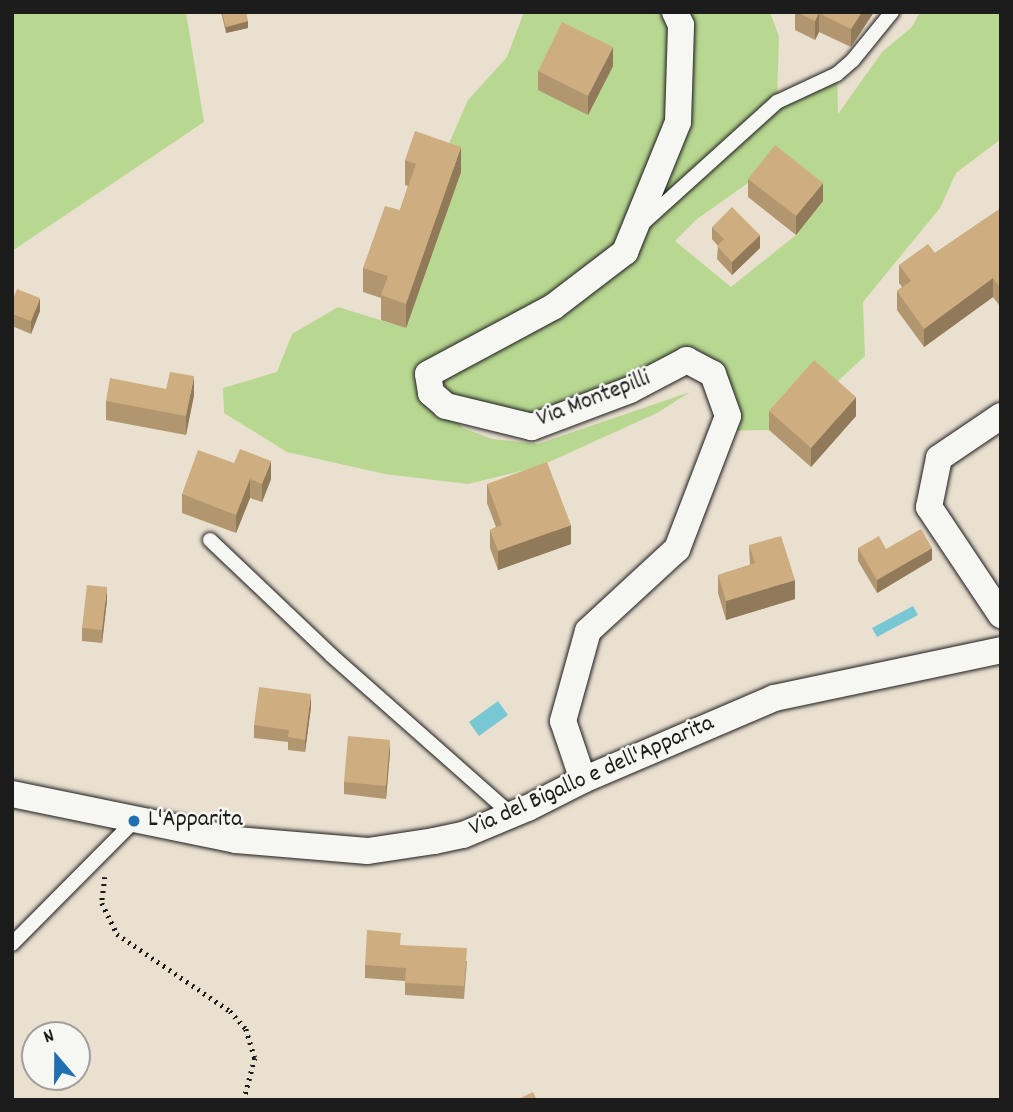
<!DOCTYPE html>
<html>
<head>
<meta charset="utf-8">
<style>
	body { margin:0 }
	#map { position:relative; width:1013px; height:1112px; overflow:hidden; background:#eae0d0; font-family:Dekko,sans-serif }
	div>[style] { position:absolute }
	.green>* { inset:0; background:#b8d891 }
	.water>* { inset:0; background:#78c8d3 }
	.path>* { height:4.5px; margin-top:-2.25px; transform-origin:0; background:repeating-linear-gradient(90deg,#1c1c1c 0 2px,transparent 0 7px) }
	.roads { filter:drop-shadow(0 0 2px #1c1c1c) drop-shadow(0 0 2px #1c1c1c) }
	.service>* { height:14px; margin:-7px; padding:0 7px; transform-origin:7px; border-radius:7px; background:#f6f6f2 }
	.minor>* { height:26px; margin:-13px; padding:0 13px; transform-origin:13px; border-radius:13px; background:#f6f6f2 }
	.wall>* { inset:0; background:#b1966f }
	.shaded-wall>* { inset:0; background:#907a5a }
	.building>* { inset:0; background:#ceae81 }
	.dots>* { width:19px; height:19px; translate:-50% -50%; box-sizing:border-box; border:4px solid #f6f6f2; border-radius:50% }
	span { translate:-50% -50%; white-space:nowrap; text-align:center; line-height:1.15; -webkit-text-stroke:5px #f6f6f2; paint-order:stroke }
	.street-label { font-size:24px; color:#1c1c1c }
	.poi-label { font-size:24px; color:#1c1c1c }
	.left { translate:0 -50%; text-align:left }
	.frame { position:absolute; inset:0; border:14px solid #1c1c1c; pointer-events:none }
	.north { position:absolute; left:21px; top:1021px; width:70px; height:70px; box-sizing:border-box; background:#f6f6f2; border:2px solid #9f9f9c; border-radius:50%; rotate:340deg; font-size:19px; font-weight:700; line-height:28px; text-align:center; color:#1c1c1c }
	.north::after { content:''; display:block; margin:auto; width:24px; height:32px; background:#1f6fb2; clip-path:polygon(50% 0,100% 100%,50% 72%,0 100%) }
</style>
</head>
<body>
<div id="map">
	<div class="green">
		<div style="clip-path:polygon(12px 12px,186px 12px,204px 122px,12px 251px)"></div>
		<div style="clip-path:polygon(evenodd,524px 12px,770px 12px,779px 37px,777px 101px,837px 74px,838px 114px,882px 52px,912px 27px,920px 12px,1001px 12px,1001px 139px,956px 173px,940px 208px,863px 302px,865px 356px,827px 391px,814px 379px,769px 430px,722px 431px,728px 416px,687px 360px,532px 427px,447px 407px,463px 428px,492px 439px,538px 444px,690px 392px,657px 413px,538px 467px,468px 484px,385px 474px,287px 452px,224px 413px,223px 388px,277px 372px,292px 334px,338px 307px,406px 328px,440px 164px,468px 100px,507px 57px,524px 12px,775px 164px,823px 201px,796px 235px,731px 287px,675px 241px,697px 219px,775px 164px)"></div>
	</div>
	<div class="water">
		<div style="clip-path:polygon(913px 606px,918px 615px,877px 637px,872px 628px)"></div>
		<div style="clip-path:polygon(498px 701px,508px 715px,479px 736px,469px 722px)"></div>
	</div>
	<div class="path">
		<div style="left:105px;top:877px;width:26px;rotate:97deg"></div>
		<div style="left:102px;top:903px;width:34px;rotate:64deg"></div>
		<div style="left:117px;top:934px;width:137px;rotate:34.3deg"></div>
		<div style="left:230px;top:1011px;width:24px;rotate:48deg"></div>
		<div style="left:246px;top:1029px;width:30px;rotate:73deg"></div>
		<div style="left:255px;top:1058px;width:43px;rotate:104.7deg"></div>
	</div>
	<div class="roads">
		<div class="service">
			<div style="left:643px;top:223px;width:181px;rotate:-42.1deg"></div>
			<div style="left:777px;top:102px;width:66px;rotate:-25deg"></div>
			<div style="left:837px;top:74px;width:21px;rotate:-41deg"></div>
			<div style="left:853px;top:60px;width:62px;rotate:-50.9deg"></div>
			<div style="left:210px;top:540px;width:167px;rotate:43.5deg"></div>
			<div style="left:331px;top:655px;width:242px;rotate:41.5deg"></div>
			<div style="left:12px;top:944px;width:173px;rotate:-45.2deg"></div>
		</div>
		<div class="minor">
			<div style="left:1001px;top:416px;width:75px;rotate:145.9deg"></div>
			<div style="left:939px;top:458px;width:50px;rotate:101.5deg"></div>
			<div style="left:929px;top:507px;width:130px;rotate:56.3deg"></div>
			<div style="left:583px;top:780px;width:62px;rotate:-108.7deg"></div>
			<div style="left:563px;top:721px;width:93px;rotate:-74.5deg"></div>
			<div style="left:588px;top:631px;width:121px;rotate:-42.7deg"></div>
			<div style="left:677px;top:549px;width:142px;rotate:-69deg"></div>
			<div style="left:728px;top:416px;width:45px;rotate:-109.7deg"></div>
			<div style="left:713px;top:374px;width:30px;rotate:-152deg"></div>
			<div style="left:687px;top:360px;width:64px;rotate:152.2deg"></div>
			<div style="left:630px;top:390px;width:105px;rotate:159.3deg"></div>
			<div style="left:532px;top:427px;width:89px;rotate:-166.3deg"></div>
			<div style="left:446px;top:406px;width:20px;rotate:-139deg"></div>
			<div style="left:431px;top:393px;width:19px;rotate:-99deg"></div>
			<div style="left:428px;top:374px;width:142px;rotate:-28.2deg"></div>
			<div style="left:553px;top:307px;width:91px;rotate:-37.4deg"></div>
			<div style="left:625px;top:252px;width:140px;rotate:-67.8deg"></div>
			<div style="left:678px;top:122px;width:97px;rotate:-88.2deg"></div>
			<div style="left:681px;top:25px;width:14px;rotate:-115deg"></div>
			<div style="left:12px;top:794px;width:229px;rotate:11.6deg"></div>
			<div style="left:236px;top:840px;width:132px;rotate:4.8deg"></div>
			<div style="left:368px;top:851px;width:67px;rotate:-8.6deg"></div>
			<div style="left:434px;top:841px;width:30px;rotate:-12deg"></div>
			<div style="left:463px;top:835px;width:70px;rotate:-22.6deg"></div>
			<div style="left:528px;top:808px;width:62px;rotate:-27deg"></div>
			<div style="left:583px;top:780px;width:208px;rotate:-23.2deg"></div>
			<div style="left:774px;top:698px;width:232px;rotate:-11.9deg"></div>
		</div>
	</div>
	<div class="wall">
		<div style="clip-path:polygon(221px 12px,246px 12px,248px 28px,226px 33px)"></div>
		<div style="clip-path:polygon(795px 12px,874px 12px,851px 47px,819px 32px,815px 40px,795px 30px)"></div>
		<div style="clip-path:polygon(613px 66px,588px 115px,538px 90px,538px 71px)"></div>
		<div style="clip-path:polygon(405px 160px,461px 172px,406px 328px,381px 320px,381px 298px,363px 292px,363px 268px,400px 210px,408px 186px,405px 185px)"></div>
		<div style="clip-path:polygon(748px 179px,823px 201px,796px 235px,748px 197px)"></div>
		<div style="clip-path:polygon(1001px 208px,1001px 304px,999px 305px,993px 297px,924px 347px,897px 310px,897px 291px,902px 287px,899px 283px,899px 265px,935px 253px)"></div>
		<div style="clip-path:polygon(712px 227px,760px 248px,732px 275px,717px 259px,718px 246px,712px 239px)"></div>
		<div style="clip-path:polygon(12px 301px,40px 311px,31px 334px,12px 326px)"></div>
		<div style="clip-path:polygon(166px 389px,194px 395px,186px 435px,106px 420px,106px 401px)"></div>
		<div style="clip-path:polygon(769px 411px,856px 416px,811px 467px,769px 430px)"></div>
		<div style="clip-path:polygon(234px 463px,271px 479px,262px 502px,250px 498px,236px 533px,182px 513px,182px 494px)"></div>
		<div style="clip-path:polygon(487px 484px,571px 544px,498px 570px,490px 548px,490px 530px,496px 527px,487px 503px)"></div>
		<div style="clip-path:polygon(749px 545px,795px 599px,726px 620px,718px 593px,718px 575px,750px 565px)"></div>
		<div style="clip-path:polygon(858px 548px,886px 549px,932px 560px,877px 593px,858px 561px)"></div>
		<div style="clip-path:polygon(107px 600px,102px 643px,82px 641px,82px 628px)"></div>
		<div style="clip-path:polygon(311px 707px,305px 752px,288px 750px,288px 742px,254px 738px,254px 725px)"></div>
		<div style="clip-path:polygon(390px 752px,386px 799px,344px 794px,344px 782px)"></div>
		<div style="clip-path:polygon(401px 945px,467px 961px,464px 999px,405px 995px,405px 981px,365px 978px,365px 965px)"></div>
	</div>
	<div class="shaded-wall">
		<div style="clip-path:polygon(862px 12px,874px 12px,851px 47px,851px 29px)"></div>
		<div style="clip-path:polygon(819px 13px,819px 32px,815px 40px,815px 21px)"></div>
		<div style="clip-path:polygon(248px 21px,248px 28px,226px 33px,226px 27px)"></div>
		<div style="clip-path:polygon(613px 47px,613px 66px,588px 115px,588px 96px)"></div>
		<div style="clip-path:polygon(461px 147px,461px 172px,406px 328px,406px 304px)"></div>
		<div style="clip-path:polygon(823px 183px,823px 201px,796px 235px,796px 216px)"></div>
		<div style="clip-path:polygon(760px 235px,760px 248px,732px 275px,732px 262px)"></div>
		<div style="clip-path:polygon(993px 278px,993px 297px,924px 347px,924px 329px)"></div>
		<div style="clip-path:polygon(1001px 285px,1001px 304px,999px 305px,999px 286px)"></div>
		<div style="clip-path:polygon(40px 298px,40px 311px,31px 334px,31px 321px)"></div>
		<div style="clip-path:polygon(194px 376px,194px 395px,186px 435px,186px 416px)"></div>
		<div style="clip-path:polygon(856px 397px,856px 416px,811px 467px,811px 448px)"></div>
		<div style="clip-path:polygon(271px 461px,271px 479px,262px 502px,262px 484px)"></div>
		<div style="clip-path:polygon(250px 479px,250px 498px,236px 533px,236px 515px)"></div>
		<div style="clip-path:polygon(571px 525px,571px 544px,498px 570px,498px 551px)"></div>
		<div style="clip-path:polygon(932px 548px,932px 560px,877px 593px,877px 580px)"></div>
		<div style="clip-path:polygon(795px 580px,795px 599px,726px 620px,726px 601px)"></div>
		<div style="clip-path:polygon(107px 587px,107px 600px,102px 643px,102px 630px)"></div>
		<div style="clip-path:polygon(311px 694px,311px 707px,305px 752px,305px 740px)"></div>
		<div style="clip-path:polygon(390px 740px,390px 752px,386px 799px,386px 786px)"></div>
	</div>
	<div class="building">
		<div style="clip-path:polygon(222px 12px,246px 12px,248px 21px,226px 27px)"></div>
		<div style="clip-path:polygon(797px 12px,862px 12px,851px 29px,819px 13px,815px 21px)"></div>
		<div style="clip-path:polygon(562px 22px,613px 47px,588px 96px,538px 71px)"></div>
		<div style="clip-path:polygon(415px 131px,461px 147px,406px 304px,381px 295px,388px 276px,363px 268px,385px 206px,400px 210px,416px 164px,405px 160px)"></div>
		<div style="clip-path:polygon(775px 145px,823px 183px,796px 216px,748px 179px)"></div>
		<div style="clip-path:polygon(732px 207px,760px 235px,732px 262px,717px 246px,724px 239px,712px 227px)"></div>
		<div style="clip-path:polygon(1001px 208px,1001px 285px,999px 286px,993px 278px,924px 329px,897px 291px,911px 281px,899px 265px,928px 244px,935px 253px)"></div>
		<div style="clip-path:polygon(17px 289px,40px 298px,31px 321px,12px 314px,12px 301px)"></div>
		<div style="clip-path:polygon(814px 360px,856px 397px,811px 448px,769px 411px)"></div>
		<div style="clip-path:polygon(170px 372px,194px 376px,186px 416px,106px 401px,110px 378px,166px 389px)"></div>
		<div style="clip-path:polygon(240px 449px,271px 461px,262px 484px,250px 479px,236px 515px,182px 494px,198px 450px,234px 463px)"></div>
		<div style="clip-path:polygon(547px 462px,571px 525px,498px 551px,490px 530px,502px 525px,487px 484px)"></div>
		<div style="clip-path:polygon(921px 529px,932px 548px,877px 580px,858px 548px,879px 536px,886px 549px)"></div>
		<div style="clip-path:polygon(781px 536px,795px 580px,726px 601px,718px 575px,755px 563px,749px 545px)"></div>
		<div style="clip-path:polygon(87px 585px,107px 587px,102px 630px,82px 628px)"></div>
		<div style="clip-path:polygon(259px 687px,311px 694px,305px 740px,288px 737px,289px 730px,254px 725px)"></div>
		<div style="clip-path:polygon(348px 736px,390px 740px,386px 786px,344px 782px)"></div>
		<div style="clip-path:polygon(367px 930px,401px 933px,400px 945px,467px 948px,464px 986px,405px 983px,406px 968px,365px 965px)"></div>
		<div style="clip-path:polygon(533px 1092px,537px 1100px,516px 1100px)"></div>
	</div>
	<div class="dots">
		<div style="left:134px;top:821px;background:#1f6fb2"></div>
	</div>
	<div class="street-label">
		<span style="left:594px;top:400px;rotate:-21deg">Via Montepilli</span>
		<span style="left:592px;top:777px;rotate:-24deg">Via del Bigallo e dell'Apparita</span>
	</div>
	<div class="poi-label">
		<span class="left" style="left:148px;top:821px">L'Apparita</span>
	</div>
	<div class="frame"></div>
	<div class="north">N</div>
</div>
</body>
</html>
